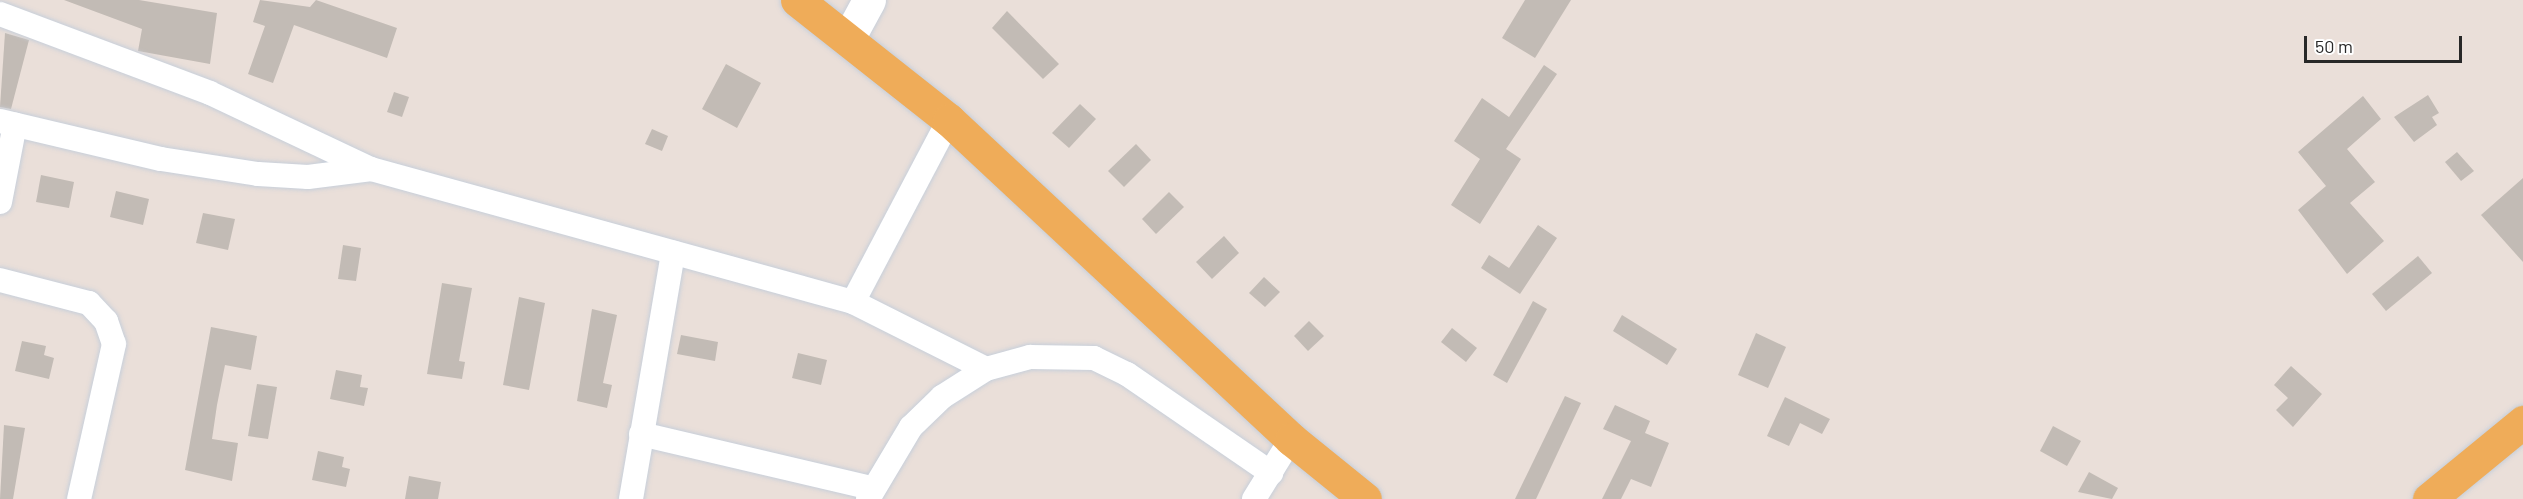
<!DOCTYPE html>
<html>
<head>
<meta charset="utf-8">
<style>
	body { margin:0 }
	#map { position:relative; width:2523px; height:499px; overflow:hidden; background:#eadfd9; font-family:Barlow,sans-serif }
	div>[style] { position:absolute }
	.building>* { inset:0; background:#c2bbb5 }
	.roads { filter:drop-shadow(0 0 2px #c7cfda) drop-shadow(0 0 2px #c7cfda) }
	.street>* { height:24px; margin:-12px; padding:0 12px; transform-origin:12px; border-radius:12px; background:#fff }
	.secondary>* { height:33px; margin:-16.5px; padding:0 16.5px; transform-origin:16.5px; border-radius:16.5px; background:#fff }
	.primary>* { height:33px; margin:-16.5px; padding:0 16.5px; transform-origin:16.5px; border-radius:16.5px; background:#efac59 }
	span { translate:-50% -50%; white-space:nowrap; text-align:center; line-height:1.15; -webkit-text-stroke:4.5px #fff; paint-order:stroke }
	.scale { position:absolute; left:2304px; top:36px; width:158px; height:27px; box-sizing:border-box; border:3px solid #282828; border-top:0; padding-left:8px; font-size:18px; line-height:21px; white-space:nowrap; color:#282828; -webkit-text-stroke:4px #fff; paint-order:stroke }
</style>
</head>
<body>
<div id="map">
	<div class="building">
		<div style="clip-path:polygon(64px 0,139px 0,217px 13px,210px 64px,138px 51px,142px 29px)"></div>
		<div style="clip-path:polygon(260px 0,310px 7px,316px 0,397px 28px,387px 58px,294px 25px,273px 83px,248px 74px,265px 26px,253px 22px)"></div>
		<div style="clip-path:polygon(1525px 0,1571px 0,1535px 58px,1502px 38px)"></div>
		<div style="clip-path:polygon(1007px 11px,1059px 64px,1043px 79px,992px 28px)"></div>
		<div style="clip-path:polygon(5px 33px,29px 40px,11px 109px,0 107px)"></div>
		<div style="clip-path:polygon(726px 64px,761px 83px,737px 128px,702px 109px)"></div>
		<div style="clip-path:polygon(1544px 65px,1557px 74px,1506px 149px,1521px 159px,1480px 224px,1451px 205px,1480px 159px,1454px 141px,1482px 98px,1509px 117px)"></div>
		<div style="clip-path:polygon(394px 92px,409px 97px,402px 117px,387px 112px)"></div>
		<div style="clip-path:polygon(2428px 95px,2439px 113px,2432px 117px,2437px 125px,2414px 142px,2394px 117px)"></div>
		<div style="clip-path:polygon(2363px 96px,2381px 119px,2347px 149px,2375px 182px,2350px 203px,2384px 241px,2347px 274px,2298px 210px,2326px 186px,2298px 152px)"></div>
		<div style="clip-path:polygon(1080px 104px,1096px 119px,1069px 148px,1052px 133px)"></div>
		<div style="clip-path:polygon(652px 129px,668px 136px,662px 151px,645px 144px)"></div>
		<div style="clip-path:polygon(1136px 144px,1151px 160px,1124px 187px,1108px 171px)"></div>
		<div style="clip-path:polygon(2457px 152px,2474px 171px,2461px 181px,2445px 162px)"></div>
		<div style="clip-path:polygon(41px 175px,74px 182px,69px 208px,36px 202px)"></div>
		<div style="clip-path:polygon(2523px 178px,2523px 262px,2481px 215px)"></div>
		<div style="clip-path:polygon(116px 191px,149px 199px,143px 225px,110px 217px)"></div>
		<div style="clip-path:polygon(1169px 192px,1184px 207px,1156px 234px,1142px 219px)"></div>
		<div style="clip-path:polygon(203px 213px,235px 219px,228px 250px,196px 243px)"></div>
		<div style="clip-path:polygon(1538px 225px,1557px 238px,1520px 294px,1481px 268px,1489px 255px,1509px 268px)"></div>
		<div style="clip-path:polygon(1224px 236px,1239px 253px,1212px 279px,1196px 262px)"></div>
		<div style="clip-path:polygon(343px 245px,361px 248px,356px 281px,338px 279px)"></div>
		<div style="clip-path:polygon(2418px 256px,2432px 273px,2386px 311px,2372px 294px)"></div>
		<div style="clip-path:polygon(1264px 277px,1280px 292px,1265px 307px,1249px 293px)"></div>
		<div style="clip-path:polygon(442px 283px,472px 288px,459px 361px,465px 362px,462px 379px,427px 374px)"></div>
		<div style="clip-path:polygon(519px 297px,545px 303px,529px 390px,503px 385px)"></div>
		<div style="clip-path:polygon(1533px 301px,1547px 309px,1507px 383px,1493px 375px)"></div>
		<div style="clip-path:polygon(592px 309px,617px 315px,603px 383px,612px 385px,607px 408px,577px 401px)"></div>
		<div style="clip-path:polygon(1622px 315px,1677px 349px,1667px 365px,1613px 331px)"></div>
		<div style="clip-path:polygon(1309px 321px,1324px 336px,1308px 351px,1294px 336px)"></div>
		<div style="clip-path:polygon(211px 327px,257px 336px,251px 370px,225px 365px,217px 405px,212px 439px,238px 443px,232px 481px,185px 470px)"></div>
		<div style="clip-path:polygon(1452px 328px,1477px 348px,1466px 362px,1441px 342px)"></div>
		<div style="clip-path:polygon(1756px 333px,1786px 347px,1768px 388px,1738px 375px)"></div>
		<div style="clip-path:polygon(681px 335px,718px 342px,715px 361px,677px 354px)"></div>
		<div style="clip-path:polygon(22px 341px,46px 346px,44px 355px,54px 358px,49px 379px,15px 371px)"></div>
		<div style="clip-path:polygon(798px 353px,827px 360px,821px 385px,792px 378px)"></div>
		<div style="clip-path:polygon(2291px 366px,2322px 394px,2293px 427px,2276px 410px,2288px 398px,2274px 385px)"></div>
		<div style="clip-path:polygon(336px 370px,362px 375px,360px 387px,368px 388px,364px 406px,330px 399px)"></div>
		<div style="clip-path:polygon(257px 384px,277px 387px,268px 439px,248px 436px)"></div>
		<div style="clip-path:polygon(1565px 396px,1581px 403px,1536px 499px,1515px 499px)"></div>
		<div style="clip-path:polygon(1785px 397px,1830px 419px,1822px 434px,1800px 423px,1789px 446px,1767px 436px)"></div>
		<div style="clip-path:polygon(1615px 405px,1650px 421px,1645px 433px,1669px 443px,1651px 487px,1631px 479px,1621px 499px,1602px 499px,1631px 441px,1603px 429px)"></div>
		<div style="clip-path:polygon(4px 425px,25px 428px,13px 499px,0 499px)"></div>
		<div style="clip-path:polygon(2053px 426px,2081px 441px,2067px 466px,2040px 451px)"></div>
		<div style="clip-path:polygon(318px 451px,344px 457px,342px 467px,350px 469px,346px 487px,312px 480px)"></div>
		<div style="clip-path:polygon(2089px 472px,2118px 488px,2112px 499px,2078px 492px)"></div>
		<div style="clip-path:polygon(409px 476px,441px 482px,438px 499px,405px 499px)"></div>
	</div>
	<div class="roads">
		<div class="street">
			<div style="left:0;top:14px;width:224px;rotate:20.6deg"></div>
			<div style="left:210px;top:93px;width:178px;rotate:25.3deg"></div>
			<div style="left:371px;top:169px;width:500px;rotate:15.43deg"></div>
			<div style="left:853px;top:302px;width:149px;rotate:26.7deg"></div>
			<div style="left:986px;top:369px;width:46px;rotate:-15.3deg"></div>
			<div style="left:1030px;top:357px;width:64px;rotate:0.9deg"></div>
			<div style="left:1094px;top:358px;width:37px;rotate:26deg"></div>
			<div style="left:1127px;top:374px;width:175px;rotate:34.5deg"></div>
			<div style="left:0;top:121px;width:165px;rotate:13.3deg"></div>
			<div style="left:161px;top:159px;width:98px;rotate:8.8deg"></div>
			<div style="left:258px;top:174px;width:50px;rotate:3.4deg"></div>
			<div style="left:308px;top:177px;width:64px;rotate:-7.2deg"></div>
			<div style="left:0;top:202px;width:79px;rotate:-79.1deg"></div>
			<div style="left:0;top:280px;width:92px;rotate:14.5deg"></div>
			<div style="left:89px;top:303px;width:25px;rotate:47deg"></div>
			<div style="left:106px;top:321px;width:24px;rotate:71deg"></div>
			<div style="left:114px;top:344px;width:159px;rotate:102.7deg"></div>
			<div style="left:853px;top:302px;width:206px;rotate:-62.2deg"></div>
			<div style="left:641px;top:434px;width:237px;rotate:13.2deg"></div>
			<div style="left:631px;top:499px;width:250px;rotate:-80.3deg"></div>
			<div style="left:868px;top:499px;width:84px;rotate:-59.2deg"></div>
			<div style="left:911px;top:427px;width:43px;rotate:-44.1deg"></div>
			<div style="left:942px;top:397px;width:52px;rotate:-32.5deg"></div>
			<div style="left:1254px;top:499px;width:70px;rotate:-58.3deg"></div>
		</div>
		<div class="secondary">
			<div style="left:849px;top:37px;width:42px;rotate:-61.6deg"></div>
		</div>
		<div class="primary">
			<div style="left:797px;top:0;width:194px;rotate:38.3deg"></div>
			<div style="left:949px;top:120px;width:468px;rotate:43deg"></div>
			<div style="left:1291px;top:439px;width:95px;rotate:39deg"></div>
			<div style="left:2429px;top:499px;width:122px;rotate:-39.3deg"></div>
		</div>
	</div>
	<div class="scale">50 m</div>
</div>
</body>
</html>
